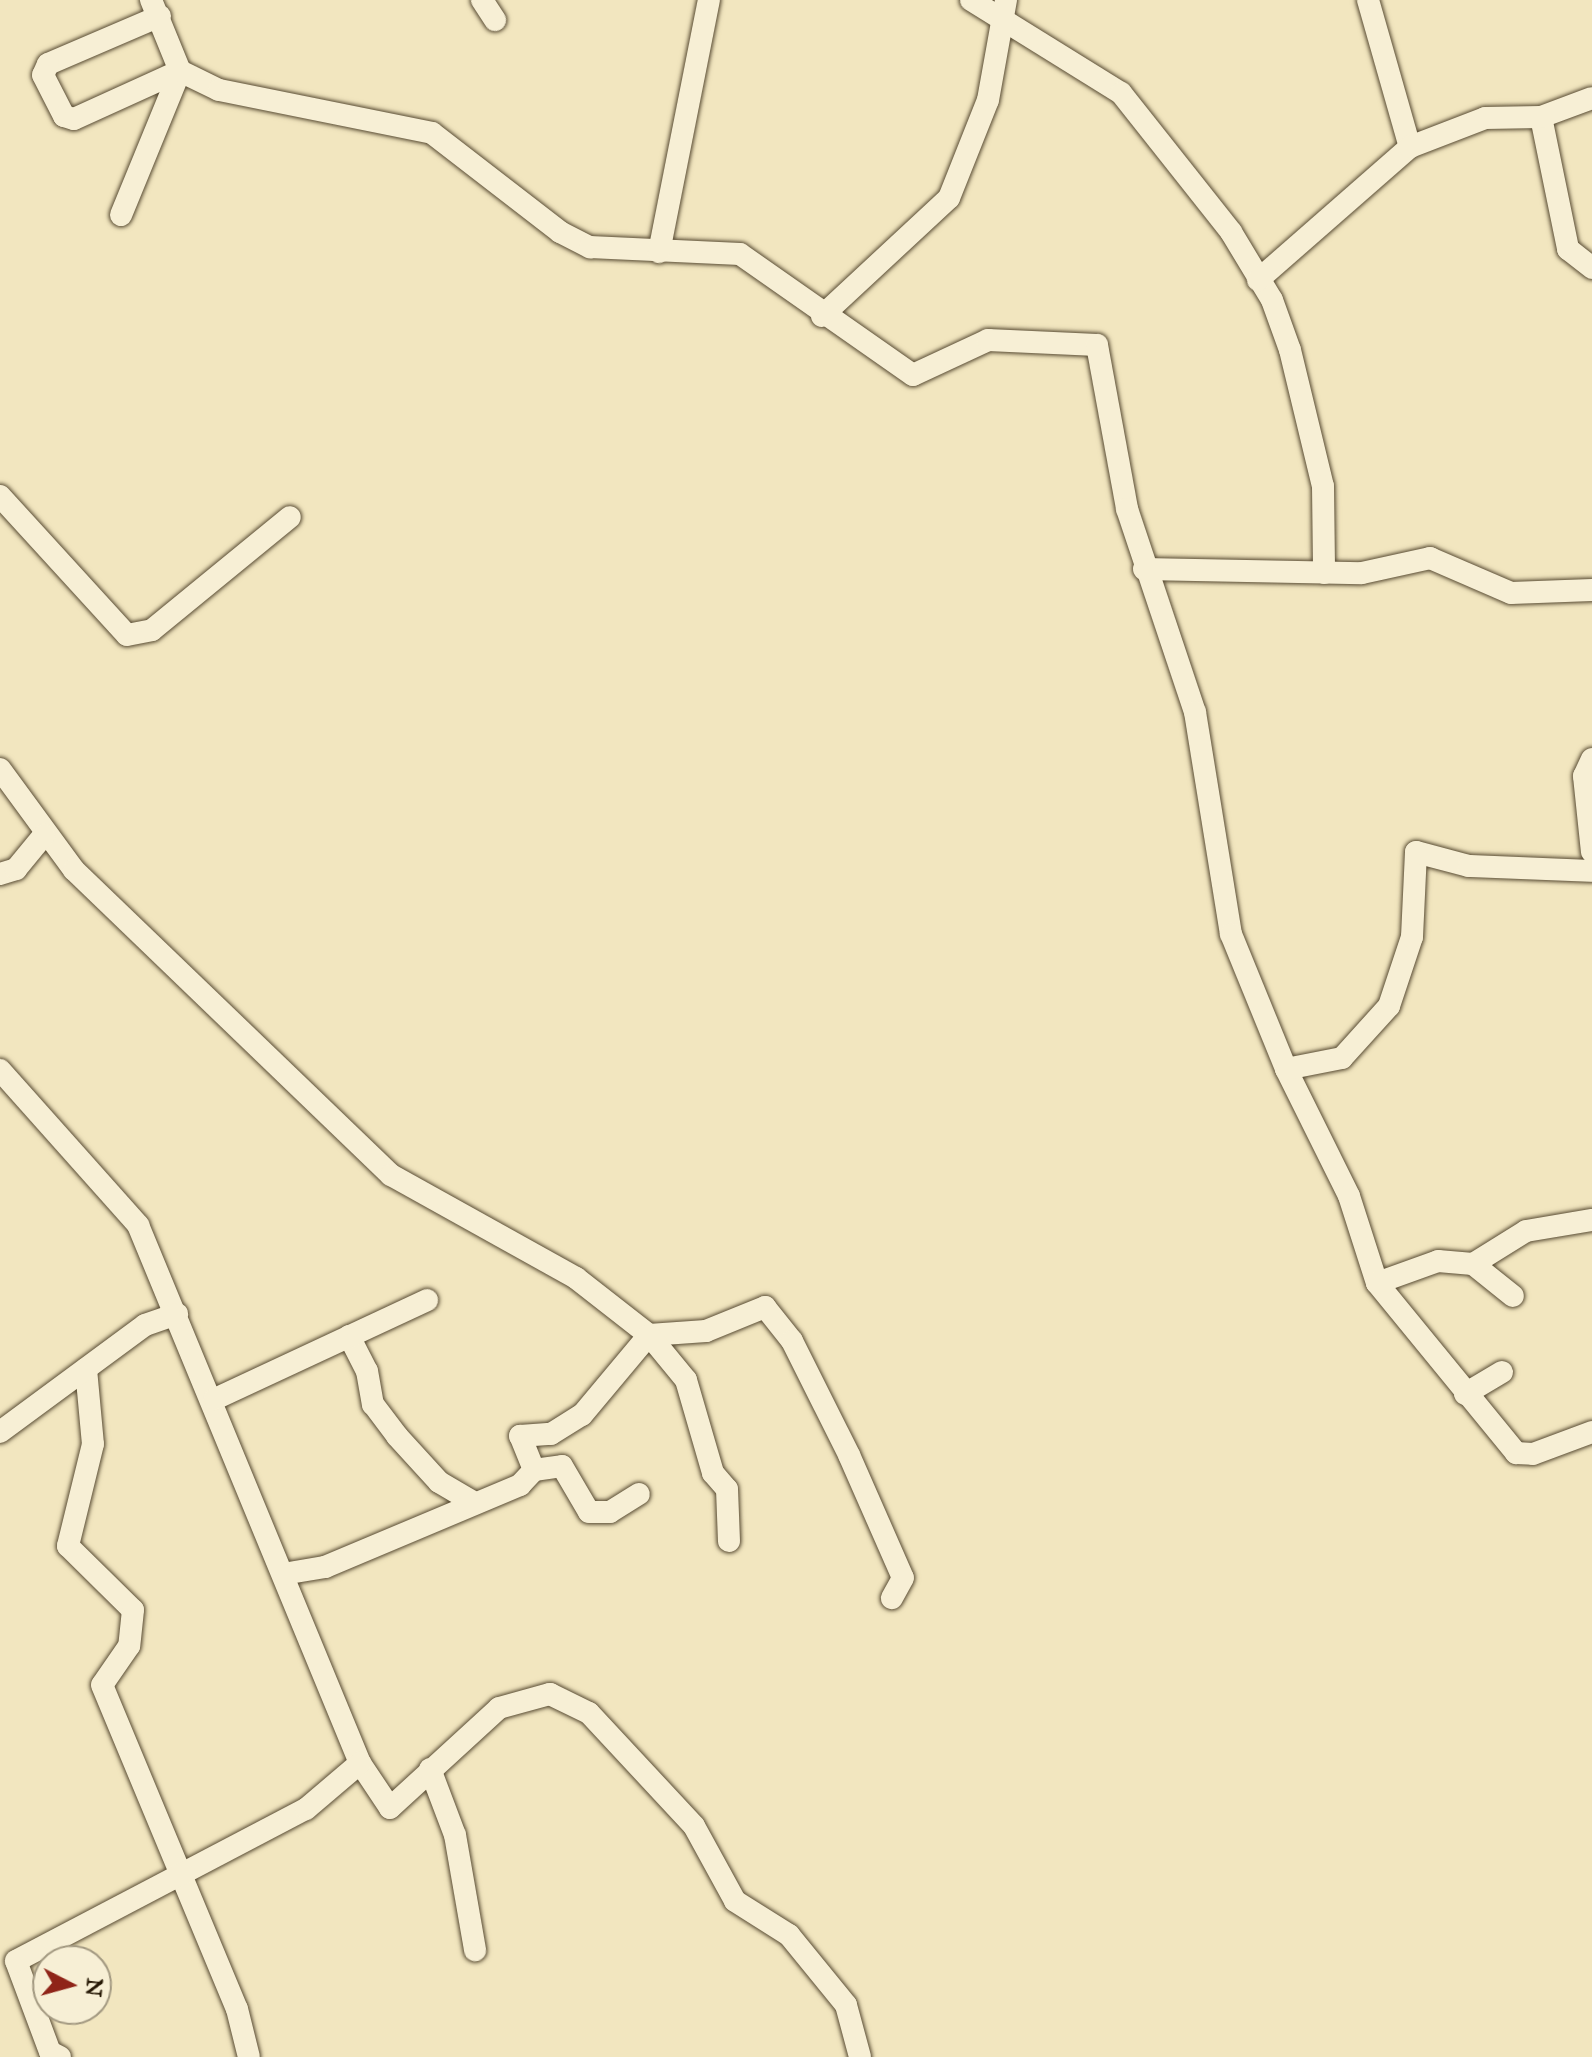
<!DOCTYPE html>
<html>
<head>
<meta charset="utf-8">
<style>
	body { margin:0 }
	#map { position:relative; width:1592px; height:2057px; overflow:hidden; background:#f2e6bf; font-family:"IM FELL Great Primer",serif }
	div>[style] { position:absolute }
	.roads { filter:drop-shadow(0 0 2px #584b33) drop-shadow(0 0 2px #584b33) }
	.minor>* { height:22px; margin:-11px; padding:0 11px; transform-origin:11px; border-radius:11px; background:#f7efd5 }
	span { translate:-50% -50%; white-space:nowrap; text-align:center; line-height:1.15; -webkit-text-stroke:6px #f7efd5; paint-order:stroke }
	.north { position:absolute; left:32px; top:1945px; width:80px; height:80px; box-sizing:border-box; background:#f7efd5; border:2px solid #a39981; border-radius:50%; rotate:96deg; font-size:22px; font-weight:700; line-height:32px; text-align:center; color:#251704 }
	.north::after { content:''; display:block; margin:auto; width:28px; height:36px; background:#8f2418; clip-path:polygon(50% 0,100% 100%,50% 72%,0 100%) }
</style>
</head>
<body>
<div id="map">
	<div class="roads">
		<div class="minor">
			<div style="left:482px;top:0;width:24px;rotate:57deg"></div>
			<div style="left:971px;top:0;width:176px;rotate:31.8deg"></div>
			<div style="left:1121px;top:93px;width:177px;rotate:51.6deg"></div>
			<div style="left:1231px;top:232px;width:79px;rotate:58.9deg"></div>
			<div style="left:1272px;top:300px;width:53px;rotate:70.2deg"></div>
			<div style="left:1290px;top:350px;width:140px;rotate:76.4deg"></div>
			<div style="left:1323px;top:486px;width:87px;rotate:89.3deg"></div>
			<div style="left:1368px;top:0;width:153px;rotate:74.1deg"></div>
			<div style="left:160px;top:16px;width:122px;rotate:156.8deg"></div>
			<div style="left:48px;top:64px;width:12px;rotate:114deg"></div>
			<div style="left:43px;top:75px;width:46px;rotate:62.9deg"></div>
			<div style="left:64px;top:116px;width:10px;rotate:17deg"></div>
			<div style="left:74px;top:119px;width:116px;rotate:-24.4deg"></div>
			<div style="left:180px;top:71px;width:43px;rotate:26deg"></div>
			<div style="left:219px;top:90px;width:217px;rotate:11.4deg"></div>
			<div style="left:432px;top:133px;width:162px;rotate:37.7deg"></div>
			<div style="left:560px;top:232px;width:34px;rotate:27deg"></div>
			<div style="left:590px;top:247px;width:150px;rotate:2.7deg"></div>
			<div style="left:740px;top:254px;width:211px;rotate:35deg"></div>
			<div style="left:913px;top:375px;width:83px;rotate:-25deg"></div>
			<div style="left:988px;top:340px;width:109px;rotate:2.6deg"></div>
			<div style="left:1097px;top:345px;width:167px;rotate:79.6deg"></div>
			<div style="left:1127px;top:509px;width:214px;rotate:71.5deg"></div>
			<div style="left:1195px;top:712px;width:225px;rotate:80.8deg"></div>
			<div style="left:1231px;top:934px;width:146px;rotate:67.8deg"></div>
			<div style="left:1286px;top:1069px;width:142px;rotate:63.6deg"></div>
			<div style="left:1349px;top:1196px;width:91px;rotate:72.2deg"></div>
			<div style="left:1377px;top:1283px;width:220px;rotate:50.7deg"></div>
			<div style="left:1516px;top:1453px;width:17px;rotate:3deg"></div>
			<div style="left:1533px;top:1454px;width:63px;rotate:-20.4deg"></div>
			<div style="left:1541px;top:117px;width:135px;rotate:78.4deg"></div>
			<div style="left:1568px;top:249px;width:31px;rotate:38deg"></div>
			<div style="left:121px;top:215px;width:156px;rotate:-67.7deg"></div>
			<div style="left:180px;top:71px;width:77px;rotate:-112.2deg"></div>
			<div style="left:659px;top:252px;width:257px;rotate:-78.8deg"></div>
			<div style="left:1258px;top:280px;width:202px;rotate:-41.2deg"></div>
			<div style="left:1410px;top:147px;width:80px;rotate:-21.1deg"></div>
			<div style="left:1485px;top:118px;width:56px;rotate:-1deg"></div>
			<div style="left:1541px;top:117px;width:54px;rotate:-20.4deg"></div>
			<div style="left:822px;top:316px;width:173px;rotate:-42.9deg"></div>
			<div style="left:949px;top:198px;width:105px;rotate:-68.3deg"></div>
			<div style="left:988px;top:100px;width:102px;rotate:-79.8deg"></div>
			<div style="left:0;top:496px;width:188px;rotate:47.6deg"></div>
			<div style="left:127px;top:635px;width:25px;rotate:-11deg"></div>
			<div style="left:152px;top:630px;width:178px;rotate:-39.3deg"></div>
			<div style="left:1144px;top:569px;width:218px;rotate:1.1deg"></div>
			<div style="left:1362px;top:573px;width:70px;rotate:-12.4deg"></div>
			<div style="left:1430px;top:558px;width:88px;rotate:23.4deg"></div>
			<div style="left:1511px;top:593px;width:81px;rotate:-2.1deg"></div>
			<div style="left:1592px;top:759px;width:19px;rotate:115deg"></div>
			<div style="left:1584px;top:776px;width:76px;rotate:84deg"></div>
			<div style="left:0;top:769px;width:125px;rotate:53.8deg"></div>
			<div style="left:74px;top:870px;width:440px;rotate:43.9deg"></div>
			<div style="left:391px;top:1175px;width:212px;rotate:29.1deg"></div>
			<div style="left:576px;top:1278px;width:93px;rotate:38deg"></div>
			<div style="left:649px;top:1335px;width:57px;rotate:-4deg"></div>
			<div style="left:706px;top:1331px;width:64px;rotate:-22.1deg"></div>
			<div style="left:765px;top:1307px;width:43px;rotate:51.5deg"></div>
			<div style="left:792px;top:1341px;width:127px;rotate:63.4deg"></div>
			<div style="left:849px;top:1455px;width:134px;rotate:66.3deg"></div>
			<div style="left:903px;top:1578px;width:23px;rotate:119deg"></div>
			<div style="left:0;top:874px;width:17px;rotate:-17deg"></div>
			<div style="left:16px;top:869px;width:44px;rotate:-50.5deg"></div>
			<div style="left:1286px;top:1069px;width:57px;rotate:-11.1deg"></div>
			<div style="left:1342px;top:1058px;width:70px;rotate:-47.9deg"></div>
			<div style="left:1389px;top:1006px;width:73px;rotate:-71.6deg"></div>
			<div style="left:1412px;top:937px;width:85px;rotate:-87.3deg"></div>
			<div style="left:1416px;top:852px;width:55px;rotate:14.8deg"></div>
			<div style="left:1469px;top:866px;width:123px;rotate:2.3deg"></div>
			<div style="left:0;top:1070px;width:208px;rotate:48.3deg"></div>
			<div style="left:138px;top:1225px;width:582px;rotate:67.58deg"></div>
			<div style="left:360px;top:1763px;width:54px;rotate:56.3deg"></div>
			<div style="left:390px;top:1808px;width:148px;rotate:-42.5deg"></div>
			<div style="left:499px;top:1708px;width:53px;rotate:-15.4deg"></div>
			<div style="left:550px;top:1694px;width:43px;rotate:26deg"></div>
			<div style="left:589px;top:1713px;width:154px;rotate:47.1deg"></div>
			<div style="left:694px;top:1826px;width:85px;rotate:61.3deg"></div>
			<div style="left:735px;top:1901px;width:64px;rotate:32.2deg"></div>
			<div style="left:789px;top:1935px;width:90px;rotate:50.8deg"></div>
			<div style="left:846px;top:2005px;width:54px;rotate:74.9deg"></div>
			<div style="left:1473px;top:1264px;width:62px;rotate:-31.9deg"></div>
			<div style="left:1526px;top:1231px;width:67px;rotate:-9.5deg"></div>
			<div style="left:1377px;top:1283px;width:65px;rotate:-19.8deg"></div>
			<div style="left:1438px;top:1261px;width:35px;rotate:5deg"></div>
			<div style="left:1473px;top:1264px;width:51px;rotate:38.7deg"></div>
			<div style="left:349px;top:1336px;width:39px;rotate:63deg"></div>
			<div style="left:367px;top:1371px;width:34px;rotate:80deg"></div>
			<div style="left:373px;top:1404px;width:40px;rotate:53deg"></div>
			<div style="left:397px;top:1436px;width:62px;rotate:47.6deg"></div>
			<div style="left:439px;top:1482px;width:42px;rotate:30.3deg"></div>
			<div style="left:86px;top:1369px;width:75px;rotate:84.7deg"></div>
			<div style="left:93px;top:1444px;width:105px;rotate:103.8deg"></div>
			<div style="left:68px;top:1546px;width:91px;rotate:44.6deg"></div>
			<div style="left:133px;top:1610px;width:36px;rotate:96deg"></div>
			<div style="left:129px;top:1646px;width:47px;rotate:124.7deg"></div>
			<div style="left:102px;top:1685px;width:351px;rotate:67.4deg"></div>
			<div style="left:237px;top:2009px;width:49px;rotate:76deg"></div>
			<div style="left:1465px;top:1394px;width:43px;rotate:-30.7deg"></div>
			<div style="left:215px;top:1399px;width:234px;rotate:-25deg"></div>
			<div style="left:0;top:1432px;width:180px;rotate:-36.4deg"></div>
			<div style="left:145px;top:1325px;width:34px;rotate:-19deg"></div>
			<div style="left:534px;top:1470px;width:28px;rotate:-8deg"></div>
			<div style="left:562px;top:1466px;width:53px;rotate:59.6deg"></div>
			<div style="left:589px;top:1512px;width:21px"></div>
			<div style="left:610px;top:1512px;width:34px;rotate:-32deg"></div>
			<div style="left:283px;top:1574px;width:43px;rotate:-9.5deg"></div>
			<div style="left:325px;top:1567px;width:212px;rotate:-22.8deg"></div>
			<div style="left:520px;top:1485px;width:21px;rotate:-47deg"></div>
			<div style="left:534px;top:1470px;width:37px;rotate:-112deg"></div>
			<div style="left:520px;top:1436px;width:31px;rotate:-4deg"></div>
			<div style="left:551px;top:1434px;width:36px;rotate:-32deg"></div>
			<div style="left:582px;top:1415px;width:104px;rotate:-50.1deg"></div>
			<div style="left:649px;top:1335px;width:58px;rotate:50.6deg"></div>
			<div style="left:686px;top:1380px;width:97px;rotate:73.8deg"></div>
			<div style="left:713px;top:1473px;width:21px;rotate:49deg"></div>
			<div style="left:727px;top:1489px;width:52px;rotate:87.8deg"></div>
			<div style="left:430px;top:1769px;width:71px;rotate:69.3deg"></div>
			<div style="left:455px;top:1835px;width:117px;rotate:80.1deg"></div>
			<div style="left:60px;top:2057px;width:11px;rotate:-153deg"></div>
			<div style="left:50px;top:2052px;width:97px;rotate:-110.5deg"></div>
			<div style="left:16px;top:1961px;width:327px;rotate:-27.7deg"></div>
			<div style="left:306px;top:1809px;width:71px;rotate:-40.4deg"></div>
		</div>
	</div>
	<div class="north">N</div>
</div>
</body>
</html>
